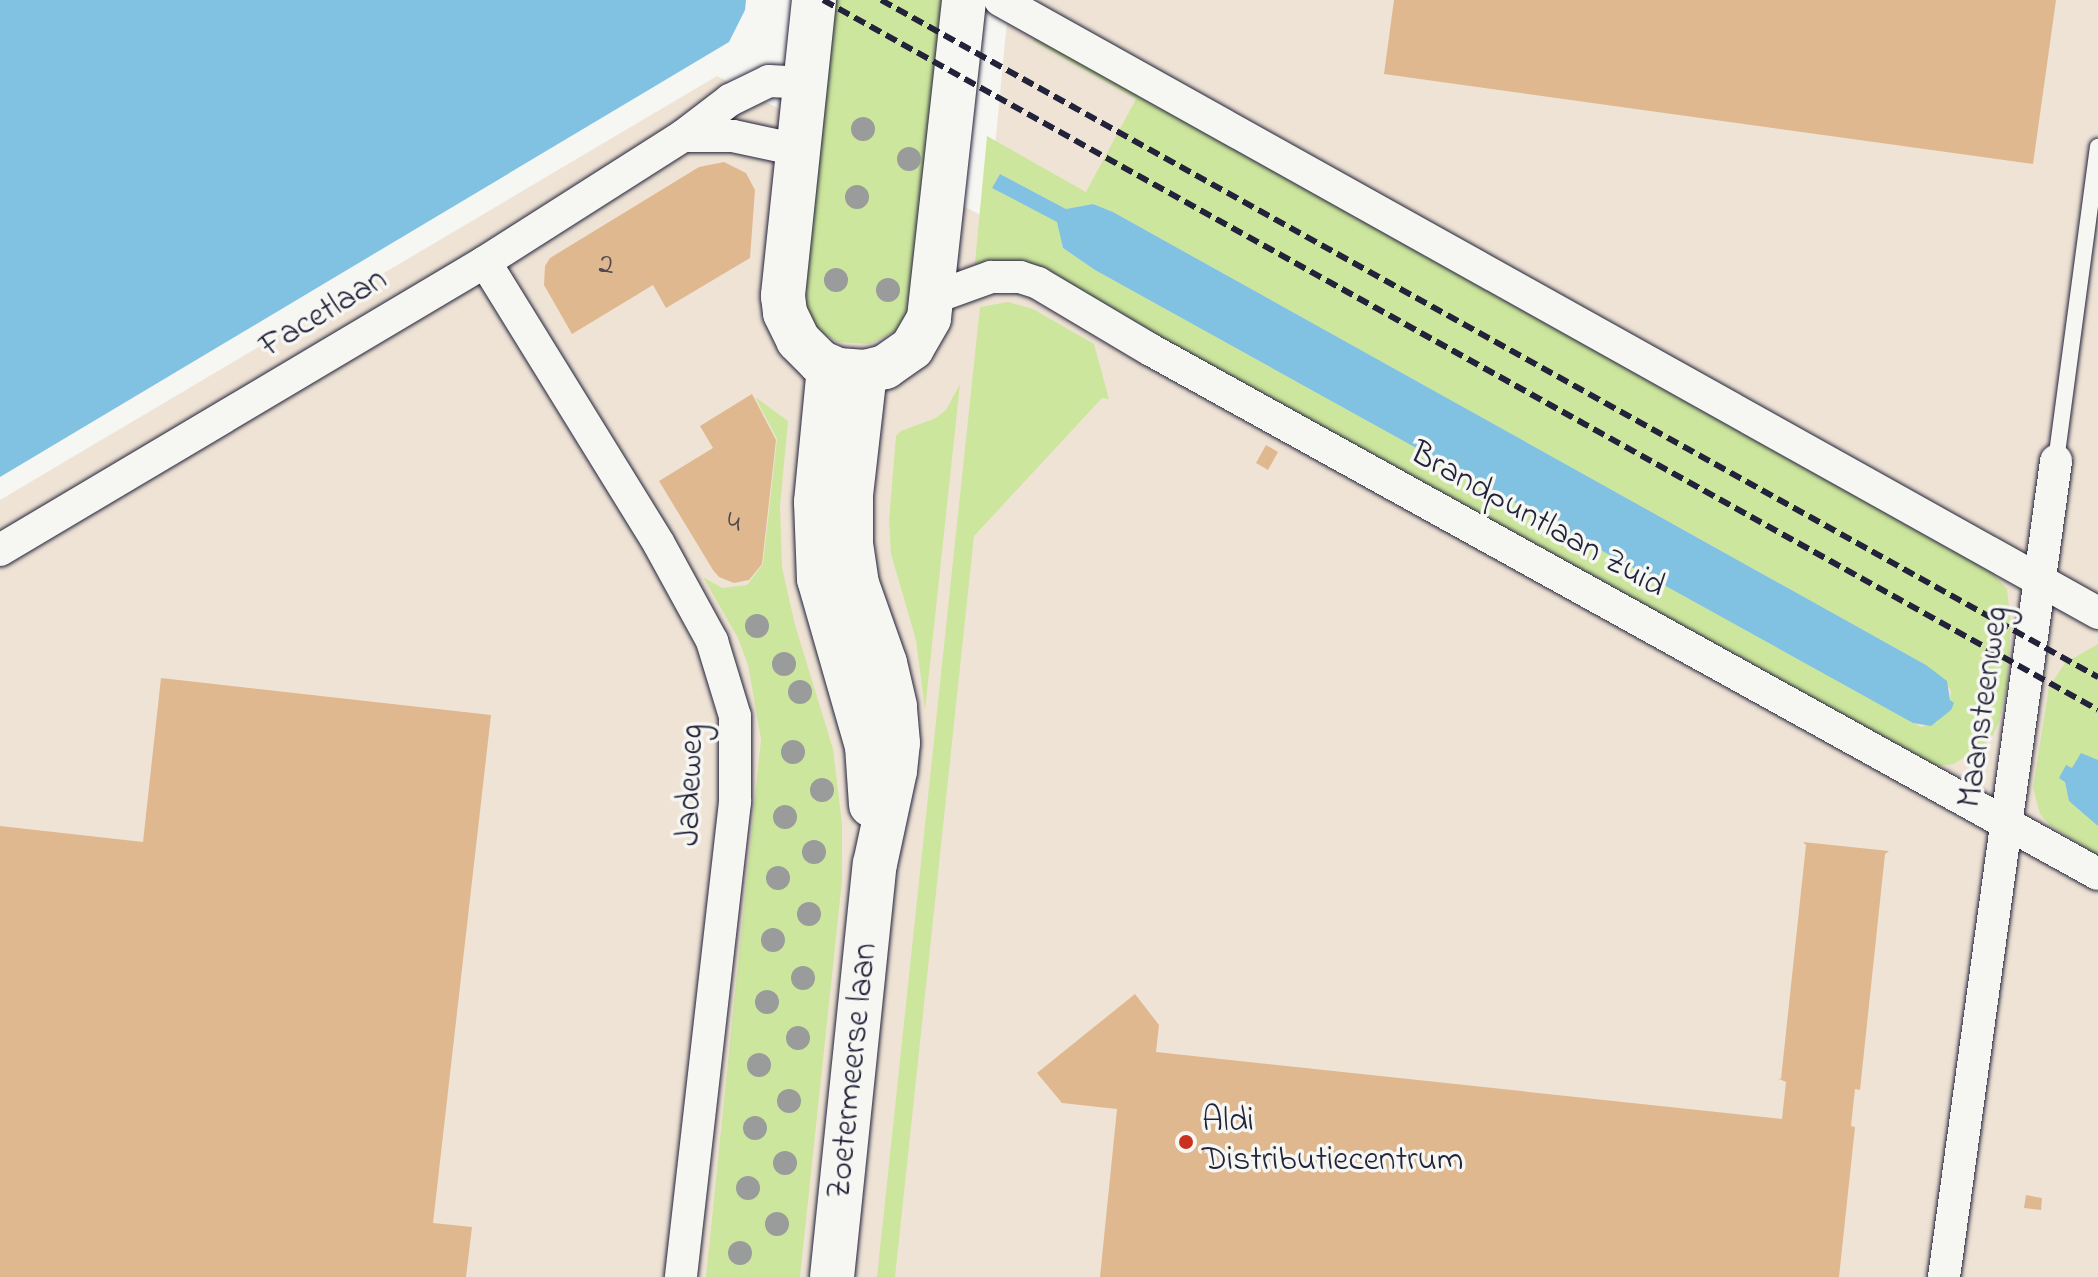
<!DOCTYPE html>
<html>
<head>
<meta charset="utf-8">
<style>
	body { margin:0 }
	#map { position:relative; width:2098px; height:1277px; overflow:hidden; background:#f6f6f2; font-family:"Indie Flower",sans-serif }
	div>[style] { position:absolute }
	.built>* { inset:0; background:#efe3d5 }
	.green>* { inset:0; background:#cde69d }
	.water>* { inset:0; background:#81c2e2 }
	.building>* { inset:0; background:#dfb890 }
	.roads { filter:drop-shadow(0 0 2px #22223b) drop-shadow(0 0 2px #22223b) }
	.lane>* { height:16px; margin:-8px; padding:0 8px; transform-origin:8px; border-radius:8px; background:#f6f6f2 }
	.street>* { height:32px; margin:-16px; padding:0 16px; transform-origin:16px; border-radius:16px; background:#f6f6f2 }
	.secondary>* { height:44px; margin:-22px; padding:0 22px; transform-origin:22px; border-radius:22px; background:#f6f6f2 }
	.rail>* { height:6px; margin-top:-3px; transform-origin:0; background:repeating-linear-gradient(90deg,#22223b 0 12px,transparent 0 18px) }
	.trees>* { width:24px; height:24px; margin:-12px; border-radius:50%; background:#999c9b }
	.dots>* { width:22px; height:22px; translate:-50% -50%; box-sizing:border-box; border:4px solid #f6f6f2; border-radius:50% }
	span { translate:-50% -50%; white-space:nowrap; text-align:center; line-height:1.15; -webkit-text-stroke:7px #f6f6f2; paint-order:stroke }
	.number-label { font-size:30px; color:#514850 }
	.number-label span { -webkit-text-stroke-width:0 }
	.street-label { font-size:34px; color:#22223b }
	.poi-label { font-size:34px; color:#22223b }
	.left { translate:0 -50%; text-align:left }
</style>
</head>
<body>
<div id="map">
	<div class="built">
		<div style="clip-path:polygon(1009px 0,2098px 0,2098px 1277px,0 1277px,0 500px,717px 76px,988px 219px)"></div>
	</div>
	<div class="green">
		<div style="clip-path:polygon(825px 0,955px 0,918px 294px,901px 328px,870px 344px,838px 342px,819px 331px,808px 321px,794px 276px)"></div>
		<div style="clip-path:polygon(evenodd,1035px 38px,1991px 572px,2007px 589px,2011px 624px,2007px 686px,1999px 722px,1991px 739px,1954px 764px,1937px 766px,1916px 761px,1056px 281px,974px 273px,987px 136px,1086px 192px,1136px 99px,1033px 41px,1035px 38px,1000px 174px,1066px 209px,1093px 204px,1113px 212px,1926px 665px,1951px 690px,1950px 700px,1937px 722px,1921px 727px,1095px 270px,1063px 248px,1058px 222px,992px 188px,1000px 174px)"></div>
		<div style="clip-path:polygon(1008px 302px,1033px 309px,1094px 344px,1109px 399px,1102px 398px,974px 536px,895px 1277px,877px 1277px,980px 307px)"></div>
		<div style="clip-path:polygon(960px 384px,925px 710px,916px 640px,891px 554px,889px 521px,896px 436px,901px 431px,936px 418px,946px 410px)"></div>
		<div style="clip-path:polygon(755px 397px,788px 421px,780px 506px,782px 567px,795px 625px,833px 749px,842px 824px,842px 881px,800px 1277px,706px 1277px,761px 739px,748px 665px,738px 638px,703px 577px,722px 588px,747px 585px,763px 564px,777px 439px)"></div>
		<div style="clip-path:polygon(2098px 644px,2098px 856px,2050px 825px,2040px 814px,2033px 788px,2049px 687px,2065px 663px)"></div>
	</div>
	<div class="water">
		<div style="clip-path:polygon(0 0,746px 0,745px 10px,729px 42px,0 477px)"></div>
		<div style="clip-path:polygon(1000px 174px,1066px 209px,1093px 204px,1113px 212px,1926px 665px,1947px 681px,1950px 700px,1954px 703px,1951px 710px,1931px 726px,1913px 723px,1095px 270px,1063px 248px,1057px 222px,992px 188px)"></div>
		<div style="clip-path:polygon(2081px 753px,2098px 760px,2098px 826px,2069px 801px,2065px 782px,2059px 778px,2066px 765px,2072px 768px)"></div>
	</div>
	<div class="building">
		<div style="clip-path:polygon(1394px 0,2056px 0,2033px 164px,1384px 74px)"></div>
		<div style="clip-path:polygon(724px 162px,746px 173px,755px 190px,750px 258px,666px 308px,653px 285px,572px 334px,544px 285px,545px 266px,550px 258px,699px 167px)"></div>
		<div style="clip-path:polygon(752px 394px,776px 440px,762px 564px,749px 580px,734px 583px,719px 577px,713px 570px,659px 481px,713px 448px,700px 426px)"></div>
		<div style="clip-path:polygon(1266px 445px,1278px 452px,1268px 470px,1256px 463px)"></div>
		<div style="clip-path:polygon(161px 678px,491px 715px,433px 1223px,472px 1227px,466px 1277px,0 1277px,0 826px,143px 842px)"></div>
		<div style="clip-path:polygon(1803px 842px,1889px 851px,1885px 854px,1860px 1090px,1855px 1089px,1851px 1126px,1855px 1127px,1839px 1277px,1100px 1277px,1117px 1109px,1062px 1103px,1037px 1073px,1135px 994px,1159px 1025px,1156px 1052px,1782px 1119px,1786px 1082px,1777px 1078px,1781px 1079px,1806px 845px)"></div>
		<div style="clip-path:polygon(2026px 1195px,2042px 1198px,2041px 1210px,2024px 1208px)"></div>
	</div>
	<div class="roads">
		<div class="lane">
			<div style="left:2056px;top:461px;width:317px;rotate:-82.4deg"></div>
		</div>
		<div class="street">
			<div style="left:1000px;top:0;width:1258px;rotate:29.17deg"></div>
			<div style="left:683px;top:136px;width:50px"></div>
			<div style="left:733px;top:136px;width:66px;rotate:12.2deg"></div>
			<div style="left:485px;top:262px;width:331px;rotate:58.3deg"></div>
			<div style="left:659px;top:544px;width:111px;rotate:61.3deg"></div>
			<div style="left:712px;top:641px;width:78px;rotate:73deg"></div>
			<div style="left:735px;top:716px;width:86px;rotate:90deg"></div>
			<div style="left:735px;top:802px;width:478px;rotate:96.5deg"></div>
			<div style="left:933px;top:298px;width:62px;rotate:-19.9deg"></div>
			<div style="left:991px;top:277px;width:29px"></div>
			<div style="left:1020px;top:277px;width:19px;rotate:18deg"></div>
			<div style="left:1038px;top:283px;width:131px;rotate:30.7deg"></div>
			<div style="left:1151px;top:350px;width:1082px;rotate:28.96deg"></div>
			<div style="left:0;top:550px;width:564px;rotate:-30.7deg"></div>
			<div style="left:485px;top:262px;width:235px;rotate:-32.5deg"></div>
			<div style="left:683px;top:136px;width:59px;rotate:-37.5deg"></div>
			<div style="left:730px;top:100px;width:43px;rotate:-26deg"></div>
			<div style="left:769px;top:81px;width:36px;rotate:3deg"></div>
			<div style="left:1944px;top:1277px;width:824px;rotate:-82.18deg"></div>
		</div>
		<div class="secondary">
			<div style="left:814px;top:0;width:298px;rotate:96deg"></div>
			<div style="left:783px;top:296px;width:17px;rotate:83deg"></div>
			<div style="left:785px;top:313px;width:30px;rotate:64deg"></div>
			<div style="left:798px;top:340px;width:31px;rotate:45deg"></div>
			<div style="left:820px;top:362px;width:20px;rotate:24deg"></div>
			<div style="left:838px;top:370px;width:27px;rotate:4deg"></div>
			<div style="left:865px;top:372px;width:21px;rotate:-14deg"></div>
			<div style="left:885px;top:367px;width:33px;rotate:-35deg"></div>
			<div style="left:912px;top:348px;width:34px;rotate:-60deg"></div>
			<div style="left:929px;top:318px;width:320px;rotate:-83.7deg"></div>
			<div style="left:829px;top:367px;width:136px;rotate:95.5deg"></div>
			<div style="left:816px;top:502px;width:77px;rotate:87.8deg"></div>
			<div style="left:819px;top:579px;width:174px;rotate:74deg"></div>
			<div style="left:867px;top:746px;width:59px;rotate:86.1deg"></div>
			<div style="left:832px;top:1277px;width:415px;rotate:-84.1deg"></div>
			<div style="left:875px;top:864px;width:95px;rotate:-77.9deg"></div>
			<div style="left:895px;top:771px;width:28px;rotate:-84deg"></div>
			<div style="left:898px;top:743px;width:37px;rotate:-95deg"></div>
			<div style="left:895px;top:706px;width:44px;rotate:-103.1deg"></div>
			<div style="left:885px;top:663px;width:84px;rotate:-109.5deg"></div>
			<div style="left:857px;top:584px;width:40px;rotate:-98.5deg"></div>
			<div style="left:851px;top:544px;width:49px;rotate:-90deg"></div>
			<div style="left:851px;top:495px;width:124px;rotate:-83.5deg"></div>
		</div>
	</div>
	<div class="rail">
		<div style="left:823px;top:0;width:1459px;rotate:29.11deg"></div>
		<div style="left:881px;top:0;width:1393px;rotate:29.09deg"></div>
	</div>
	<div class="trees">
		<div style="left:863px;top:129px"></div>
		<div style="left:909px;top:159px"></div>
		<div style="left:857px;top:197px"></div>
		<div style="left:836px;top:280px"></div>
		<div style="left:888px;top:290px"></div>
		<div style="left:757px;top:626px"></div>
		<div style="left:784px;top:664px"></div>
		<div style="left:800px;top:692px"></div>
		<div style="left:793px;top:752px"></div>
		<div style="left:822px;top:790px"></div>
		<div style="left:785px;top:817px"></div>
		<div style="left:814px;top:852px"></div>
		<div style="left:778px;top:878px"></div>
		<div style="left:809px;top:914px"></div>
		<div style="left:773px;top:940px"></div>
		<div style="left:803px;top:978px"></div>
		<div style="left:767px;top:1002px"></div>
		<div style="left:798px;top:1038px"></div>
		<div style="left:759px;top:1065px"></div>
		<div style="left:789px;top:1101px"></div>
		<div style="left:755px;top:1128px"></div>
		<div style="left:785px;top:1163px"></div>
		<div style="left:748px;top:1188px"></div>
		<div style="left:777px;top:1224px"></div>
		<div style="left:740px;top:1253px"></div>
	</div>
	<div class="dots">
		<div style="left:1186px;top:1142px;background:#c8321e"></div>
	</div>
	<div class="number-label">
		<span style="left:606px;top:266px">2</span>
		<span style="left:734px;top:524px">4</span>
	</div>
	<div class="street-label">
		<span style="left:324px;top:314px;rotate:-31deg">Facetlaan</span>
		<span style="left:1537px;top:521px;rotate:29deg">Brandpuntlaan Zuid</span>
		<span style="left:1985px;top:707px;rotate:-82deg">Maansteenweg</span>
		<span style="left:692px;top:785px;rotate:-88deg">Jadeweg</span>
		<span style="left:854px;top:1071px;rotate:-84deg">Zoetermeerse laan</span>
	</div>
	<div class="poi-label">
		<span class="left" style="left:1202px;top:1142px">Aldi<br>Distributiecentrum</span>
	</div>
</div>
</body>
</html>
